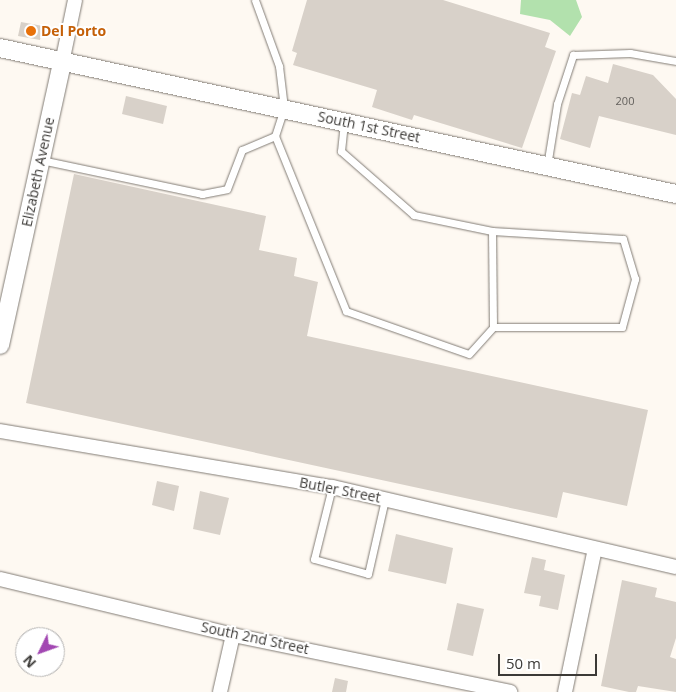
<!DOCTYPE html>
<html>
<head>
<meta charset="utf-8">
<style>
	body { margin:0 }
	#map { position:relative; width:676px; height:692px; overflow:hidden; background:#fef9f2; font-family:"Open Sans",sans-serif }
	div>[style] { position:absolute }
	.green>* { inset:0; background:#b2e1ad }
	.building>* { inset:0; background:#d8d1c9 }
	.roads { filter:drop-shadow(0 0 1px #827c75) drop-shadow(0 0 1px #827c75) }
	.service>* { height:7px; margin:-3.5px; padding:0 3.5px; transform-origin:3.5px; border-radius:3.5px; background:#fff }
	.minor>* { height:14px; margin:-7px; padding:0 7px; transform-origin:7px; border-radius:7px; background:#fff }
	.tertiary>* { height:18px; margin:-9px; padding:0 9px; transform-origin:9px; border-radius:9px; background:#fff }
	.dots>* { width:14px; height:14px; translate:-50% -50%; box-sizing:border-box; border:2px solid #fff; border-radius:50% }
	span { translate:-50% -50%; white-space:nowrap; text-align:center; line-height:1.15; -webkit-text-stroke:4px #fff; paint-order:stroke }
	.number-label { font-size:11px; color:#63605c }
	.number-label span { -webkit-text-stroke-width:0 }
	.food-label { font-size:14px; color:#c56008; font-weight:700 }
	.left { translate:0 -50%; text-align:left }
	.street-label { font-size:14px; color:#3c3a37 }
	.north { position:absolute; left:15px; top:627px; width:50px; height:50px; box-sizing:border-box; background:#fff; border:1px solid #b1b0af; border-radius:50%; rotate:228deg; font-size:14px; font-weight:700; line-height:20px; text-align:center; color:#3c3a37 }
	.north::after { content:''; display:block; margin:auto; width:18px; height:22px; background:#a247b2; clip-path:polygon(50% 0,100% 100%,50% 72%,0 100%) }
	.scale { position:absolute; left:498px; top:654px; width:99px; height:22px; box-sizing:border-box; border:2px solid #3c3a37; border-top:0; padding-left:6px; font-size:15px; line-height:18px; white-space:nowrap; color:#3c3a37; -webkit-text-stroke:4px #fff; paint-order:stroke }
</style>
</head>
<body>
<div id="map">
	<div class="green">
		<div style="clip-path:polygon(521px 0,576px 0,582px 17px,570px 36px,550px 20px,520px 14px)"></div>
	</div>
	<div class="building">
		<div style="clip-path:polygon(307px 0,443px 0,550px 33px,545px 47px,556px 51px,522px 148px,414px 115px,412px 120px,372px 107px,377px 90px,293px 65px,297px 53px,292px 51px)"></div>
		<div style="clip-path:polygon(21px 22px,43px 26px,40px 40px,18px 36px)"></div>
		<div style="clip-path:polygon(613px 64px,653px 75px,676px 99px,676px 135px,599px 116px,590px 148px,560px 139px,572px 93px,580px 95px,586px 76px,608px 83px)"></div>
		<div style="clip-path:polygon(126px 96px,167px 106px,163px 124px,122px 114px)"></div>
		<div style="clip-path:polygon(74px 174px,266px 216px,259px 250px,297px 258px,294px 276px,318px 282px,307px 336px,648px 410px,627px 506px,563px 492px,557px 518px,26px 403px)"></div>
		<div style="clip-path:polygon(157px 481px,179px 486px,174px 511px,152px 505px)"></div>
		<div style="clip-path:polygon(200px 491px,229px 498px,220px 535px,193px 529px)"></div>
		<div style="clip-path:polygon(396px 534px,453px 548px,446px 584px,388px 571px)"></div>
		<div style="clip-path:polygon(532px 557px,546px 560px,544px 570px,565px 575px,558px 610px,539px 606px,541px 596px,524px 593px)"></div>
		<div style="clip-path:polygon(622px 580px,657px 588px,655px 597px,676px 602px,676px 638px,670px 657px,676px 659px,676px 692px,638px 686px,636px 692px,629px 692px,601px 686px)"></div>
		<div style="clip-path:polygon(457px 603px,484px 609px,473px 656px,447px 650px)"></div>
		<div style="clip-path:polygon(335px 678px,348px 681px,346px 692px,332px 692px)"></div>
	</div>
	<div class="roads">
		<div class="service">
			<div style="left:275px;top:136px;width:189px;rotate:67.9deg"></div>
			<div style="left:346px;top:311px;width:130px;rotate:19.3deg"></div>
			<div style="left:469px;top:354px;width:36px;rotate:-48deg"></div>
			<div style="left:493px;top:327px;width:129px"></div>
			<div style="left:622px;top:327px;width:50px;rotate:-74.8deg"></div>
			<div style="left:635px;top:279px;width:42px;rotate:-106.7deg"></div>
			<div style="left:623px;top:239px;width:131px;rotate:-176.5deg"></div>
			<div style="left:492px;top:231px;width:80px;rotate:-168.4deg"></div>
			<div style="left:414px;top:215px;width:97px;rotate:-138.8deg"></div>
			<div style="left:341px;top:151px;width:29px;rotate:-84deg"></div>
			<div style="left:41px;top:160px;width:165px;rotate:11.9deg"></div>
			<div style="left:202px;top:194px;width:25px;rotate:-11deg"></div>
			<div style="left:227px;top:189px;width:42px;rotate:-69deg"></div>
			<div style="left:242px;top:150px;width:36px;rotate:-23deg"></div>
			<div style="left:275px;top:136px;width:29px;rotate:-72deg"></div>
			<div style="left:284px;top:108px;width:42px;rotate:-96.8deg"></div>
			<div style="left:279px;top:66px;width:70px;rotate:-110deg"></div>
			<div style="left:547px;top:166px;width:63px;rotate:-80.8deg"></div>
			<div style="left:557px;top:104px;width:52px;rotate:-71.9deg"></div>
			<div style="left:573px;top:55px;width:57px;rotate:-2deg"></div>
			<div style="left:630px;top:53px;width:47px;rotate:9.9deg"></div>
			<div style="left:492px;top:231px;width:96px;rotate:89.4deg"></div>
			<div style="left:332px;top:487px;width:74px;rotate:104deg"></div>
			<div style="left:314px;top:559px;width:56px;rotate:15.5deg"></div>
			<div style="left:368px;top:574px;width:77px;rotate:-77.2deg"></div>
		</div>
		<div class="minor">
			<div style="left:62px;top:63px;width:64px;rotate:-78.3deg"></div>
			<div style="left:0;top:431px;width:337px;rotate:9.6deg"></div>
			<div style="left:332px;top:487px;width:353px;rotate:13.1deg"></div>
			<div style="left:0;top:579px;width:240px;rotate:13.5deg"></div>
			<div style="left:233px;top:635px;width:283px;rotate:11.6deg"></div>
			<div style="left:220px;top:692px;width:58px;rotate:-77.2deg"></div>
			<div style="left:565px;top:692px;width:146px;rotate:-78.2deg"></div>
		</div>
		<div class="tertiary">
			<div style="left:0;top:48px;width:692px;rotate:12.19deg"></div>
			<div style="left:0;top:345px;width:289px;rotate:-77.6deg"></div>
		</div>
	</div>
	<div class="dots">
		<div style="left:31px;top:31px;background:#e8710a"></div>
	</div>
	<div class="number-label">
		<span style="left:625px;top:101px">200</span>
	</div>
	<div class="food-label">
		<span class="left" style="left:41px;top:31px">Del Porto</span>
	</div>
	<div class="street-label">
		<span style="left:369px;top:127px;rotate:12deg">South 1st Street</span>
		<span style="left:38px;top:172px;rotate:-78deg">Elizabeth Avenue</span>
		<span style="left:340px;top:490px;rotate:11deg">Butler Street</span>
		<span style="left:255px;top:638px;rotate:12deg">South 2nd Street</span>
	</div>
	<div class="north">N</div>
	<div class="scale">50 m</div>
</div>
</body>
</html>
